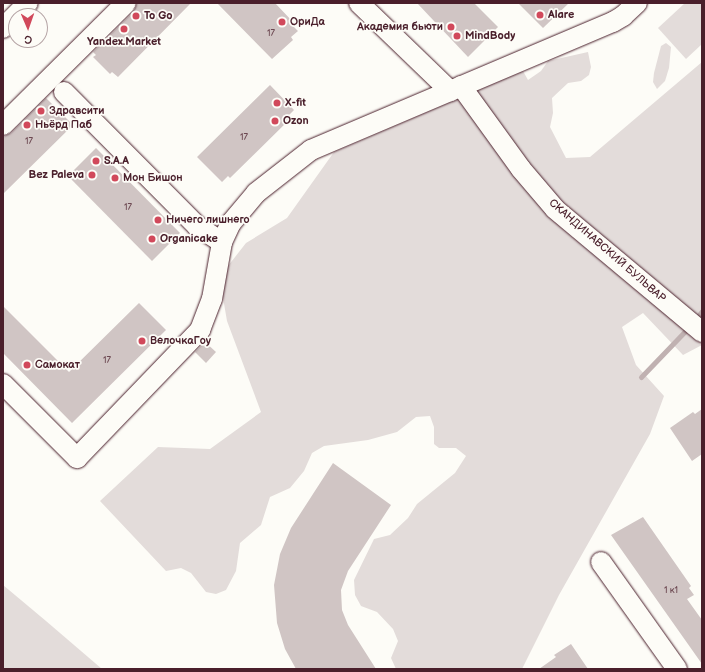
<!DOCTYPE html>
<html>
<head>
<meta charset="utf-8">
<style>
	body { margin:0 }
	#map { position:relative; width:705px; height:672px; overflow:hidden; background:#fdfcf7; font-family:"Balsamiq Sans",sans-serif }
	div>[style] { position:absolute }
	.green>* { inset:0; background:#e3dcda }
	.stream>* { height:5px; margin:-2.5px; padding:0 2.5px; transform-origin:2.5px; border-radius:2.5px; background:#c0b1b1 }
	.building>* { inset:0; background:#d0c5c4 }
	.roads { filter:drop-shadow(0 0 1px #4a1f2b) drop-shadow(0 0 1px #4a1f2b) }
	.minor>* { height:20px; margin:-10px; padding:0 10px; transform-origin:10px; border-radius:10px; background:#fdfcf7 }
	.dots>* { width:11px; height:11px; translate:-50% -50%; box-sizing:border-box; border:2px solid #fdfcf7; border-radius:50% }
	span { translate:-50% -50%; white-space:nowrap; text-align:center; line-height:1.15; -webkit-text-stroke:3.5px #fdfcf7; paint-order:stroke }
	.number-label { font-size:9px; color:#6c4851 }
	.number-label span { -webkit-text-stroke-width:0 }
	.poi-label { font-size:11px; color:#4a1f2b; font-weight:700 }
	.left { translate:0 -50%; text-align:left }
	.right { translate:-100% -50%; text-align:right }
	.street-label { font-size:11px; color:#4a1f2b }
	.frame { position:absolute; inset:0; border:4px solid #4a1f2b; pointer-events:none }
	.north { position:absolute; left:8px; top:8px; width:40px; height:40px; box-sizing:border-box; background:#fdfcf7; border:1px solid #b5a4a5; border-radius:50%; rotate:178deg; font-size:11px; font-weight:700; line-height:16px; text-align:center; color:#4a1f2b }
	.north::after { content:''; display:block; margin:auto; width:14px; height:18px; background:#d1495b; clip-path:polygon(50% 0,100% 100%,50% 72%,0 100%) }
</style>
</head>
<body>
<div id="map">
	<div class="green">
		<div style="clip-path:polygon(685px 3px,702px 3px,702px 44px,686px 59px,658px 28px)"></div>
		<div style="clip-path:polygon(666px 43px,671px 47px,669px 68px,665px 81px,657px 89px,653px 82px,654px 73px,661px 46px)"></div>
		<div style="clip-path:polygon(588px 52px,591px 67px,589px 75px,581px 81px,568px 83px,552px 98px,553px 113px,550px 127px,566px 158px,590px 157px,702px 62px,702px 345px,683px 355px,643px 313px,622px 327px,636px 365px,664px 396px,650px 434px,559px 595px,522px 669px,396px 669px,391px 658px,398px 641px,393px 629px,377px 612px,361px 606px,355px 595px,354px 580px,374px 539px,390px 535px,408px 518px,417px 504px,455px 473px,466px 456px,456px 448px,439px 448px,434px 444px,434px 427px,430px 416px,416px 417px,397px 432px,368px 440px,324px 446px,312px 453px,304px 471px,290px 488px,270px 497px,261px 525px,240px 543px,236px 571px,226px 590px,216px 594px,206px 592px,191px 573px,181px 568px,166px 571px,100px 501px,158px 447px,210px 449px,261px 412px,227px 321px,222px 292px,228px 266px,246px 243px,287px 218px,334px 152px,523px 71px,528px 80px,541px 71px,548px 61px)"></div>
		<div style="clip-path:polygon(3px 585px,46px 621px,102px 669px,3px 669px)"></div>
	</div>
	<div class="stream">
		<div style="left:695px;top:320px;width:11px;rotate:-52deg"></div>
		<div style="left:641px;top:377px;width:71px;rotate:-46.1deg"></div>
	</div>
	<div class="building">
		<div style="clip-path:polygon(137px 3px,191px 3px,118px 77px,112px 72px,110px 74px,93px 57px,96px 55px,93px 52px,134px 11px)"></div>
		<div style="clip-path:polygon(217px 3px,275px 3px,293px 22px,291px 24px,298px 31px,291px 37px,293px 40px,272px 59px)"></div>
		<div style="clip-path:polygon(417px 3px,474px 3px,498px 27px,468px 57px)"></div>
		<div style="clip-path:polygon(518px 3px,569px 3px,543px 28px)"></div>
		<div style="clip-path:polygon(270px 85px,294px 110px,288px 116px,290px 119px,230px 178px,228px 176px,222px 182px,197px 157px)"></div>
		<div style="clip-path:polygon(46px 98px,73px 125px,3px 194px,3px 137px,11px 133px)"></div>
		<div style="clip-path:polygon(96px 148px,180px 233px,152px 261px,68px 176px)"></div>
		<div style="clip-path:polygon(139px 303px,166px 330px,72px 423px,3px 353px,3px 306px,69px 372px)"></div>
		<div style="clip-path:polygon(205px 342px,216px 352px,206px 363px,195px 352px)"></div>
		<div style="clip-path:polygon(702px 409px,702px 454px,692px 461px,670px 428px,693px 412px,695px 414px)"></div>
		<div style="clip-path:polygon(333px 463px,391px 505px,348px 571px,341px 590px,342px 610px,348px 625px,376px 669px,296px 669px,285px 649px,277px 623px,274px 585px,280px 554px,291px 528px)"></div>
		<div style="clip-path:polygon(643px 517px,691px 586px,689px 588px,694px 595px,687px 599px,702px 620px,702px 664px,611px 535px)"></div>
		<div style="clip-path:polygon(571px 644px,588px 669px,539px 669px,556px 657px,554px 655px)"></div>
	</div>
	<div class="roads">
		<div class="minor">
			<div style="left:359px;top:3px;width:127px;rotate:44deg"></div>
			<div style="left:3px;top:28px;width:35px;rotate:-45deg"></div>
			<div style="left:461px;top:86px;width:102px;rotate:54.1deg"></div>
			<div style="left:521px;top:169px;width:52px;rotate:49.6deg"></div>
			<div style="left:555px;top:209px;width:192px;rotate:39.9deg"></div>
			<div style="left:64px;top:92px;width:189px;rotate:45.2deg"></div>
			<div style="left:197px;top:226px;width:30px;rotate:33deg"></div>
			<div style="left:3px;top:125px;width:173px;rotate:-44.8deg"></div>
			<div style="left:3px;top:384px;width:105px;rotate:45deg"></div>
			<div style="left:77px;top:458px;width:178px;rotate:-46.1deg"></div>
			<div style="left:200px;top:330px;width:33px;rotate:-69deg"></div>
			<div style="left:212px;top:299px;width:58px;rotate:-80deg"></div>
			<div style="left:222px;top:242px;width:21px;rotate:-65deg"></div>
			<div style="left:231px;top:223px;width:39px;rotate:-50deg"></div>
			<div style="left:256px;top:193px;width:70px;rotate:-38deg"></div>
			<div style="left:311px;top:150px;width:328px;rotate:-23deg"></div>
			<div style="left:613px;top:22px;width:12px;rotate:-31deg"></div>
			<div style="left:623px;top:16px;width:19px;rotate:-43deg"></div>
			<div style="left:601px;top:562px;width:131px;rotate:54.6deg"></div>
		</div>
	</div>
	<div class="dots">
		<div style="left:540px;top:15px;background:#d1495b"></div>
		<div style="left:136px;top:16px;background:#d1495b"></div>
		<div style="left:282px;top:22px;background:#d1495b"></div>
		<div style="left:451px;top:27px;background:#d1495b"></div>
		<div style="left:124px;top:29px;background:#d1495b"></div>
		<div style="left:457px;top:36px;background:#d1495b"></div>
		<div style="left:277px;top:103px;background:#d1495b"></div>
		<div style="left:41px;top:111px;background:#d1495b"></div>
		<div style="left:275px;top:121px;background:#d1495b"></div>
		<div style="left:27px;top:125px;background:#d1495b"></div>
		<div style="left:96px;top:161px;background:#d1495b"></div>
		<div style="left:92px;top:175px;background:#d1495b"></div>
		<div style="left:115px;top:178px;background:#d1495b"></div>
		<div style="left:158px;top:220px;background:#d1495b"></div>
		<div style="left:152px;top:239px;background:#d1495b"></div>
		<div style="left:142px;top:341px;background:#d1495b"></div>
		<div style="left:27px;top:365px;background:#d1495b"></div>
	</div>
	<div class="number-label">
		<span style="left:271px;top:34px">17</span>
		<span style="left:244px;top:138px">17</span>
		<span style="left:29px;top:142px">17</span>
		<span style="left:128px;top:208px">17</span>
		<span style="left:107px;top:361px">17</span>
		<span style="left:671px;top:591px">1 к1</span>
	</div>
	<div class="poi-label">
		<span class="left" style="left:548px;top:15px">Alare</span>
		<span class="left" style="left:144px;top:16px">To Go</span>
		<span class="left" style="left:290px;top:22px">ОриДа</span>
		<span class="right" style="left:443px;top:27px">Академия бьюти</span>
		<span class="left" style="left:465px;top:36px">MindBody</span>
		<span style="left:124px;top:42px">Yandex.Market</span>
		<span class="left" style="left:285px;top:103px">X-fit</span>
		<span class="left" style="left:49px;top:111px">Здравсити</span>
		<span class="left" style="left:283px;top:121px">Ozon</span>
		<span class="left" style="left:35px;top:125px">Ньёрд Паб</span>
		<span class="left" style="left:104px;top:161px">S.A.A</span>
		<span class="right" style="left:84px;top:175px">Bez Paleva</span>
		<span class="left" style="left:123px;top:178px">Мон Бишон</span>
		<span class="left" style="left:166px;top:220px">Ничего лишнего</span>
		<span class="left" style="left:160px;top:239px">Organicake</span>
		<span class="left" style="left:150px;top:341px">ВелочкаГоу</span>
		<span class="left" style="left:35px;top:365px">Самокат</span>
	</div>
	<div class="street-label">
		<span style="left:607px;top:251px;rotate:41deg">СКАНДИНАВСКИЙ БУЛЬВАР</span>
	</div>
	<div class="frame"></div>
	<div class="north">С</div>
</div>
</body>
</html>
